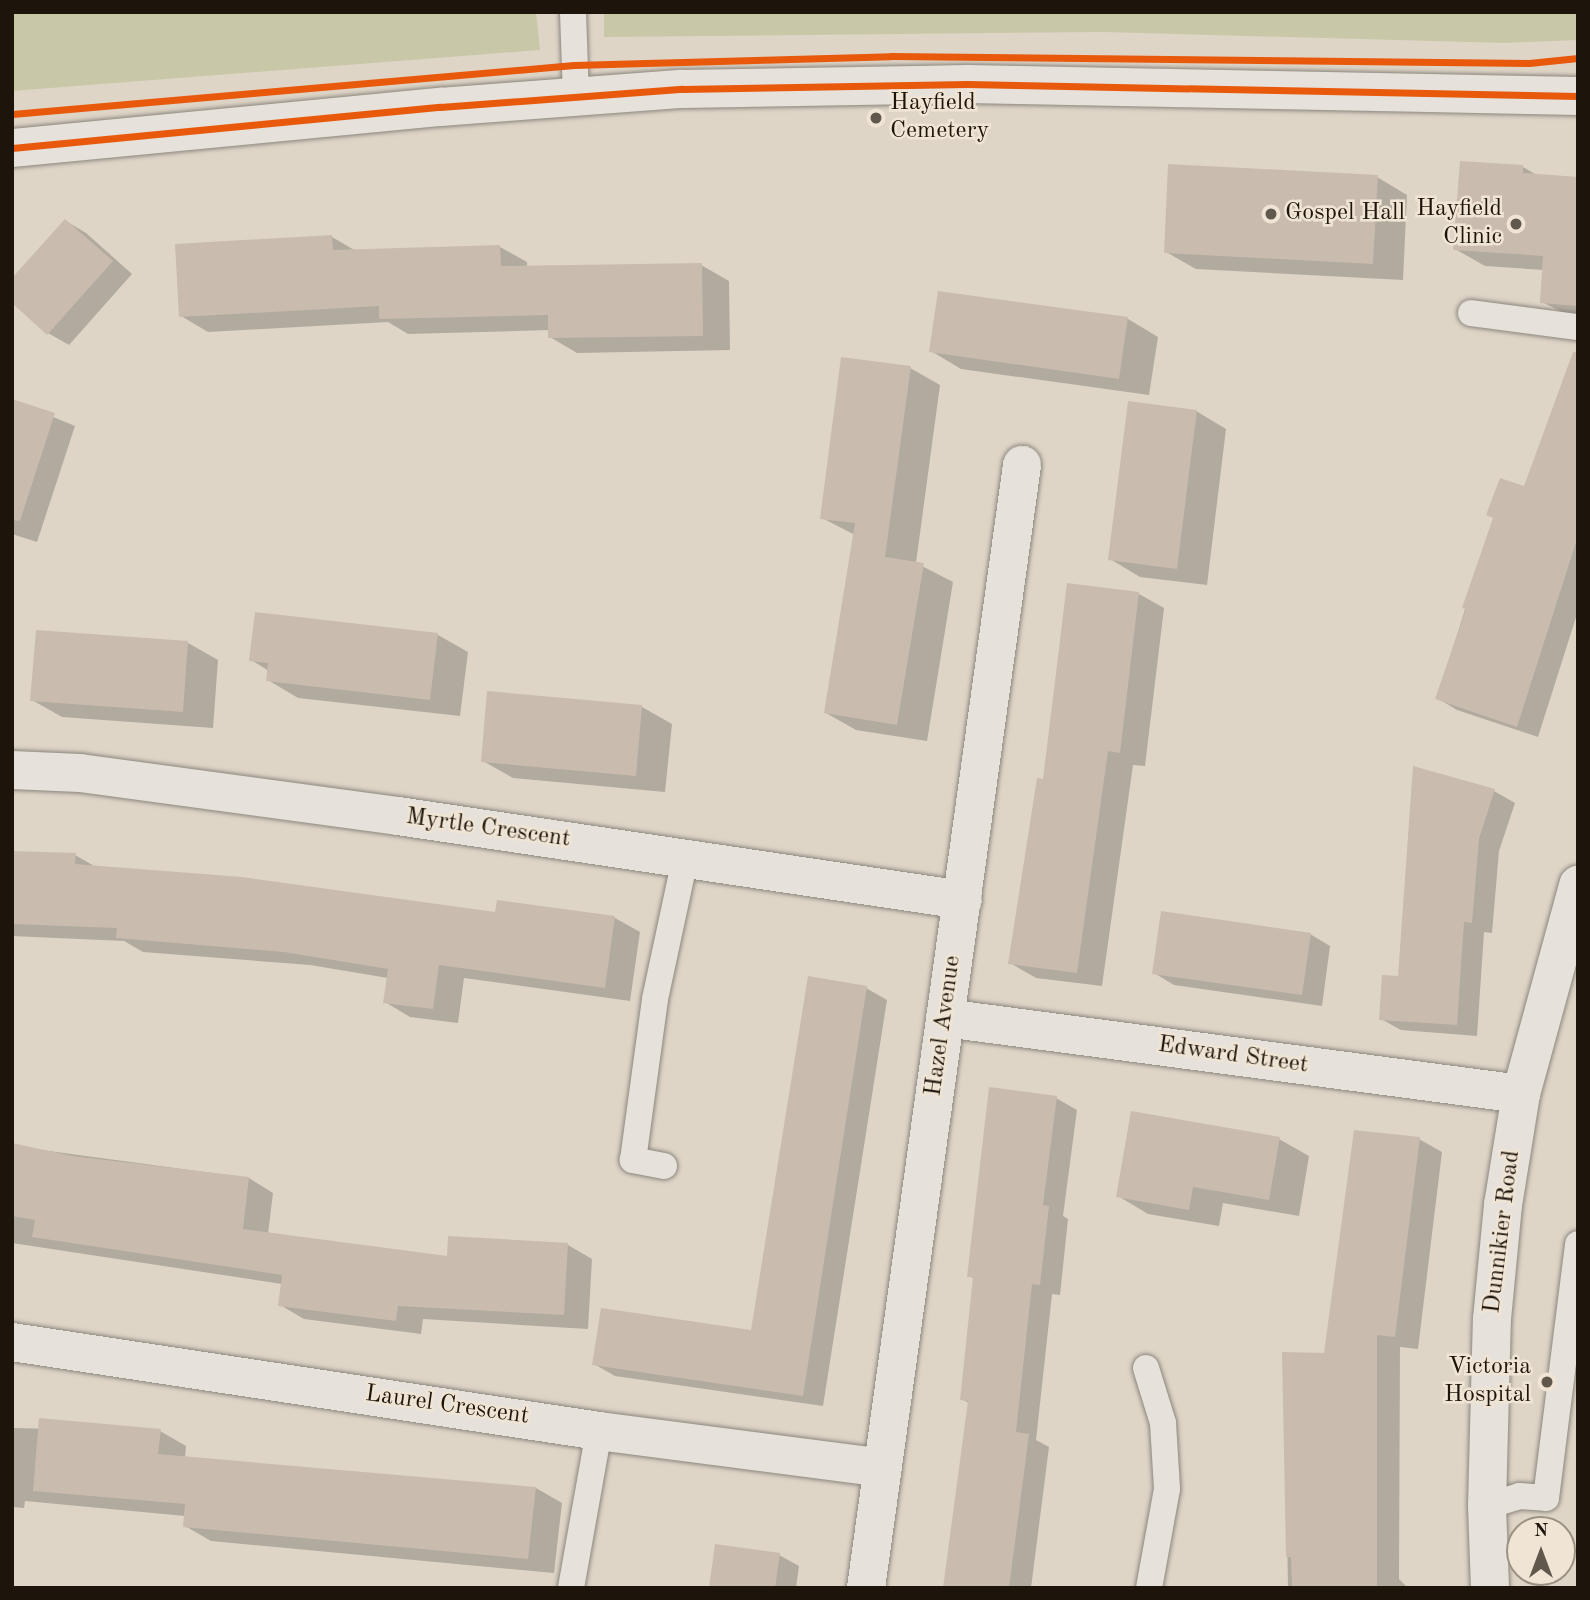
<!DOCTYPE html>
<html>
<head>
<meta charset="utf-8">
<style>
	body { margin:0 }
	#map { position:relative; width:1590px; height:1600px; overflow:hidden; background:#ded5c7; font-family:"Old Standard TT",serif }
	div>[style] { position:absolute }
	.green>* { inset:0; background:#c8c8a9 }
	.shadow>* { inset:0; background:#0003 }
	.building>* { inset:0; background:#cabbaf }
	.roads { filter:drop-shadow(0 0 2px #8c867d) drop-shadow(0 0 2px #8c867d) }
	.lane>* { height:26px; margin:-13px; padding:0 13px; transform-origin:13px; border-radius:13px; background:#e6e1da }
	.street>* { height:38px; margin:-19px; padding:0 19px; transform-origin:19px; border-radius:19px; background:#e6e1da }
	.secondary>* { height:38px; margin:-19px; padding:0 19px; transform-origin:19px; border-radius:19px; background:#e6e1da }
	.cycleway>* { height:7px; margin:-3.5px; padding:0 3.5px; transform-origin:3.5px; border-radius:3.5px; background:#e8590c }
	.dots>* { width:19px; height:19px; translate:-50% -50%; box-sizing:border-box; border:4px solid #f0e5d4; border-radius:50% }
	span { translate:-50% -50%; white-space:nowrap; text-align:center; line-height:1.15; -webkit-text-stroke:5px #f0e5d4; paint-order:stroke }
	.poi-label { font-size:24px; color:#1d150c }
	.left { translate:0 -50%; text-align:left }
	.right { translate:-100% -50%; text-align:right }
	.street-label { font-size:24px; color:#1d150c }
	.frame { position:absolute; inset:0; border:14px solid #1d150c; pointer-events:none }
	.north { position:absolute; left:1506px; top:1516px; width:70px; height:70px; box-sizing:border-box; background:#f0e5d4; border:2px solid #9c9284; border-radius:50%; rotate:0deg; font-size:19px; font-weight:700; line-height:28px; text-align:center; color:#1d150c }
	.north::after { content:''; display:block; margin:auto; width:24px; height:32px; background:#61584d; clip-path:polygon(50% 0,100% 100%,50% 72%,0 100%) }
</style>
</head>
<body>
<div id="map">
	<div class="green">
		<div style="clip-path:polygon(12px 12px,536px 12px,540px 50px,12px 91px)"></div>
		<div style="clip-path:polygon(604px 12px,1578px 12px,1578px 40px,1504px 43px,1103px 32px,604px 37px)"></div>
	</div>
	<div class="shadow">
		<div style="clip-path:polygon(1523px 167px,1538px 176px,1578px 179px,1578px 320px,1542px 302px,1544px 270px,1485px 266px,1455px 249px)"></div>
		<div style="clip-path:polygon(1377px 177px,1407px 195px,1403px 280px,1196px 269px,1166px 252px)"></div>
		<div style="clip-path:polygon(66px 221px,86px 233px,132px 274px,69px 345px,48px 333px)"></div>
		<div style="clip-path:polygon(332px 237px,356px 251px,500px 247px,527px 262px,527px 267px,701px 265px,729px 281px,730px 350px,577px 353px,550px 337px,550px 330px,408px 334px,388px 322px,208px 332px,181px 316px)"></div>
		<div style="clip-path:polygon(939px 293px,1128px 319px,1158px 337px,1149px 395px,961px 369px,931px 351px)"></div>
		<div style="clip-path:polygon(1576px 351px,1578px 611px,1538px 737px,1457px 710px,1437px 698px,1494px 518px,1525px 489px)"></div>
		<div style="clip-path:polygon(910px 368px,940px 385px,916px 563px,953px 582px,927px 741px,856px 730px,826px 713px,855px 535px,822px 518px)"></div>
		<div style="clip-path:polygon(12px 400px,75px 426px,37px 542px,12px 534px)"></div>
		<div style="clip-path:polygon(1196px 411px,1226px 429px,1207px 585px,1140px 577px,1110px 559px)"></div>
		<div style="clip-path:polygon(1139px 594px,1164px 608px,1145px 766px,1133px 765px,1102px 986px,1036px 978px,1010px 963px,1044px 781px)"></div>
		<div style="clip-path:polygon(438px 635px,468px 652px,460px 716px,298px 698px,268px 680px,269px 671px,251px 660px)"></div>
		<div style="clip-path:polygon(188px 643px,218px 660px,213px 728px,62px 717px,32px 700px)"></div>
		<div style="clip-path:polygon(642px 707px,672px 724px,665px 792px,513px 778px,483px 761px)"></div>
		<div style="clip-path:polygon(1415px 768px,1494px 791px,1515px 803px,1499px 851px,1492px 933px,1484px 932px,1477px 1036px,1401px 1030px,1381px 1019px,1400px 978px)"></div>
		<div style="clip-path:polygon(12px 853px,75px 855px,96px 867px,497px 914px,498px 902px,615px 918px,640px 932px,630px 1001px,464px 978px,458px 1023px,410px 1017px,385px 1002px,388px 978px,310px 965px,143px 952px,124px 941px,12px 936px)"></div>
		<div style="clip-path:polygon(1310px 934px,1330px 946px,1322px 1006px,1174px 985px,1154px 973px)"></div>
		<div style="clip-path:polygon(866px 988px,887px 1000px,823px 1406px,615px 1376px,594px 1364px,753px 1332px)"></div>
		<div style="clip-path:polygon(1056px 1098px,1077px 1110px,1063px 1216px,1068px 1219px,1060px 1295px,1052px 1294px,1036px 1440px,1049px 1447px,1031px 1588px,945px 1588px,969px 1403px,961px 1399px,975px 1279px,969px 1276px)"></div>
		<div style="clip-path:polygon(1279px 1139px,1309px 1156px,1299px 1216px,1223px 1203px,1219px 1226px,1148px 1214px,1118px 1196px)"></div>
		<div style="clip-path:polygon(1419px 1139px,1442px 1152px,1418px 1349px,1400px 1347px,1399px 1579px,1408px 1588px,1288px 1588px,1284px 1354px,1326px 1355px)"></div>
		<div style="clip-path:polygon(12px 1146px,249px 1178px,273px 1193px,268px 1234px,449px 1258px,568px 1245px,592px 1259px,588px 1329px,423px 1319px,421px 1334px,304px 1319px,280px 1305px,282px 1284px,12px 1243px)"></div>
		<div style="clip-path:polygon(12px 1428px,160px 1431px,186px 1446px,185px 1458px,536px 1488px,562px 1503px,554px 1573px,211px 1541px,185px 1526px,185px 1516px,25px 1501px,24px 1508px,12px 1507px)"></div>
		<div style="clip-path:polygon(779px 1555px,799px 1566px,796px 1588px,711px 1588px)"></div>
	</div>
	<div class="building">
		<div style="clip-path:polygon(1460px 161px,1523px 165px,1523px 173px,1578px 177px,1578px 306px,1540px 303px,1543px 256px,1453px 250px)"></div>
		<div style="clip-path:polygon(1168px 164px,1378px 175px,1373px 264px,1164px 253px)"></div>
		<div style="clip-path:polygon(65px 219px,113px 261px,47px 335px,12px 303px,12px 278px)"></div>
		<div style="clip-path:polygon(332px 235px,333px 250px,500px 245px,501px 266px,702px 263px,703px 336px,548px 338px,548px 315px,379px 319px,379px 306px,179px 317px,175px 244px)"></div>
		<div style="clip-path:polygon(938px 291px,1128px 317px,1119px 379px,929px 352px)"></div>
		<div style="clip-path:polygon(1573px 352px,1578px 353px,1578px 536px,1517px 727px,1435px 699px,1466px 609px,1462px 608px,1493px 518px,1486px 515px,1500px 478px,1524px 486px)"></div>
		<div style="clip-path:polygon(841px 357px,911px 366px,885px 557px,924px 563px,897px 725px,824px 713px,855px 523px,820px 519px)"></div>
		<div style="clip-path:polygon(12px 399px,55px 413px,20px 521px,12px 520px)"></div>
		<div style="clip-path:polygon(1128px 401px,1197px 410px,1177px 569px,1108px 560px)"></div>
		<div style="clip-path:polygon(1067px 583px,1139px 592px,1120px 753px,1108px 751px,1077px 973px,1008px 964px,1037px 778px,1043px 779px)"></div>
		<div style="clip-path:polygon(255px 612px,438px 633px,430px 700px,266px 681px,268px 663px,249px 661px)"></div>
		<div style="clip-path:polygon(36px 630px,188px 641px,183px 712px,30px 701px)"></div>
		<div style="clip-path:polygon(487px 691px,642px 705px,636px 776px,481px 762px)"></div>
		<div style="clip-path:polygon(1413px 766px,1495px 789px,1479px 839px,1472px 923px,1464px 922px,1457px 1025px,1379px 1020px,1382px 975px,1398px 976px)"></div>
		<div style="clip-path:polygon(12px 851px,76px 853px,75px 864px,242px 877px,495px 912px,497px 900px,615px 916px,605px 988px,439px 965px,433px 1009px,383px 1003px,388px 969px,284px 952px,116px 938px,117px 928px,12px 924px)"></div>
		<div style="clip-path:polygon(1161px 911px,1311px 933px,1302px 995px,1152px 974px)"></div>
		<div style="clip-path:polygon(808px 976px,867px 986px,803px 1396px,592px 1365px,601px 1308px,751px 1330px)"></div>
		<div style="clip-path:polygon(989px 1087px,1057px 1096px,1043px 1205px,1049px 1206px,1040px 1285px,1032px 1284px,1016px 1432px,1029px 1434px,1009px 1588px,943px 1588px,968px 1401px,960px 1400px,973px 1277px,967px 1277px)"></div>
		<div style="clip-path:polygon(1131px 1111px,1280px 1137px,1269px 1200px,1193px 1187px,1189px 1210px,1116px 1197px)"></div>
		<div style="clip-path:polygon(1354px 1130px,1420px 1137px,1395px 1337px,1377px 1335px,1377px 1588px,1292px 1588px,1291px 1557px,1286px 1557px,1282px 1352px,1324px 1353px)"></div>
		<div style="clip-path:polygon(12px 1143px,72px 1156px,249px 1177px,243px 1229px,447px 1256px,448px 1236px,568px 1243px,564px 1315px,398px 1306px,396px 1321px,278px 1306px,282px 1275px,32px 1237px,35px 1220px,12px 1216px)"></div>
		<div style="clip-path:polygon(39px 1418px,161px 1429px,158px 1454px,536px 1487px,528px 1559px,183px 1527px,185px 1504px,33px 1491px)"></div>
		<div style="clip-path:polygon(715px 1544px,780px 1553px,775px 1588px,709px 1588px)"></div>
	</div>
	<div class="roads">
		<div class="lane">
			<div style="left:573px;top:12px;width:85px;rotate:88deg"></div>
			<div style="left:1471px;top:313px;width:108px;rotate:7.5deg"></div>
			<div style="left:664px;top:1166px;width:32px;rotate:-169deg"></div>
			<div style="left:633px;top:1160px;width:162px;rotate:-82.2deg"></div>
			<div style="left:655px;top:999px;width:143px;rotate:-77.9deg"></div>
			<div style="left:1146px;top:1368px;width:58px;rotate:72.8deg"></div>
			<div style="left:1163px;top:1423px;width:66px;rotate:86.5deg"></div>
			<div style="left:1167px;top:1489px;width:101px;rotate:100.3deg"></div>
			<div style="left:1487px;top:1506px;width:34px;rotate:-17deg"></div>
			<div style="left:1519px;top:1496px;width:27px;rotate:4deg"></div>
			<div style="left:1546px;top:1498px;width:256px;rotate:-82.8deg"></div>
			<div style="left:571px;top:1588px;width:159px;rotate:-79.9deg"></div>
		</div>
		<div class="street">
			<div style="left:12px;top:770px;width:68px;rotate:2.5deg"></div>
			<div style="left:80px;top:773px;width:321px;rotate:7.7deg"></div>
			<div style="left:398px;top:816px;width:571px;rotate:8.46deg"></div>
			<div style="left:945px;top:1018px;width:581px;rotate:7.52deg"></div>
			<div style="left:12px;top:1342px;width:594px;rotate:8.62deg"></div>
			<div style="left:599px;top:1431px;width:285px;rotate:7.4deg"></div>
			<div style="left:866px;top:1588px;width:1134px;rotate:-82.09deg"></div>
		</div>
		<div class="secondary">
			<div style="left:12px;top:148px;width:430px;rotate:-5.5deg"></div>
			<div style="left:440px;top:107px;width:243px;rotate:-4.3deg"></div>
			<div style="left:682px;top:89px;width:285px;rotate:-1deg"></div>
			<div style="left:967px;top:84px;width:611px;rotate:1.13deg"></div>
			<div style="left:1490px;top:1588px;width:82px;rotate:-92.1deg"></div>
			<div style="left:1487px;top:1506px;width:187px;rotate:-88.5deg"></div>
			<div style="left:1492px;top:1319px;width:115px;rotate:-84.5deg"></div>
			<div style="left:1503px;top:1205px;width:112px;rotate:-80.8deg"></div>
			<div style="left:1521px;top:1094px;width:217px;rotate:-74.7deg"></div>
		</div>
	</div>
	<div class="cycleway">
		<div style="left:12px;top:114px;width:564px;rotate:-4.98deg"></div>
		<div style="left:574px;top:65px;width:317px;rotate:-1.6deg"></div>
		<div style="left:891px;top:56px;width:638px;rotate:0.63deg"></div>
		<div style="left:1529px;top:63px;width:49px;rotate:-5.8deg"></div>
		<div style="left:12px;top:148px;width:430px;rotate:-5.5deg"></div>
		<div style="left:440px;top:107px;width:243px;rotate:-4.3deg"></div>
		<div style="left:682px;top:89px;width:285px;rotate:-1deg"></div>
		<div style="left:967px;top:84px;width:611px;rotate:1.13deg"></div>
	</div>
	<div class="dots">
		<div style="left:876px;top:118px;background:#61584d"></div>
		<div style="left:1271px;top:214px;background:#61584d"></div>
		<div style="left:1516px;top:224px;background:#61584d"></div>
		<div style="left:1547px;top:1382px;background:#61584d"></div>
	</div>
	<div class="poi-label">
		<span class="left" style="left:890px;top:118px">Hayfield<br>Cemetery</span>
		<span class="right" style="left:1502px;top:224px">Hayfield<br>Clinic</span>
		<span class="left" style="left:1285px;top:214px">Gospel Hall</span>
		<span class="right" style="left:1531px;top:1382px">Victoria<br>Hospital</span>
	</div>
	<div class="street-label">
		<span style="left:488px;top:829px;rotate:8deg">Myrtle Crescent</span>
		<span style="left:944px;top:1026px;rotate:-82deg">Hazel Avenue</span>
		<span style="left:1233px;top:1056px;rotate:8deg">Edward Street</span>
		<span style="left:1503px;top:1232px;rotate:-83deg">Dunnikier Road</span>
		<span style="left:447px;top:1406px;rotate:8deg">Laurel Crescent</span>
	</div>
	<div class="frame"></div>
	<div class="north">N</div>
</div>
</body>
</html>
